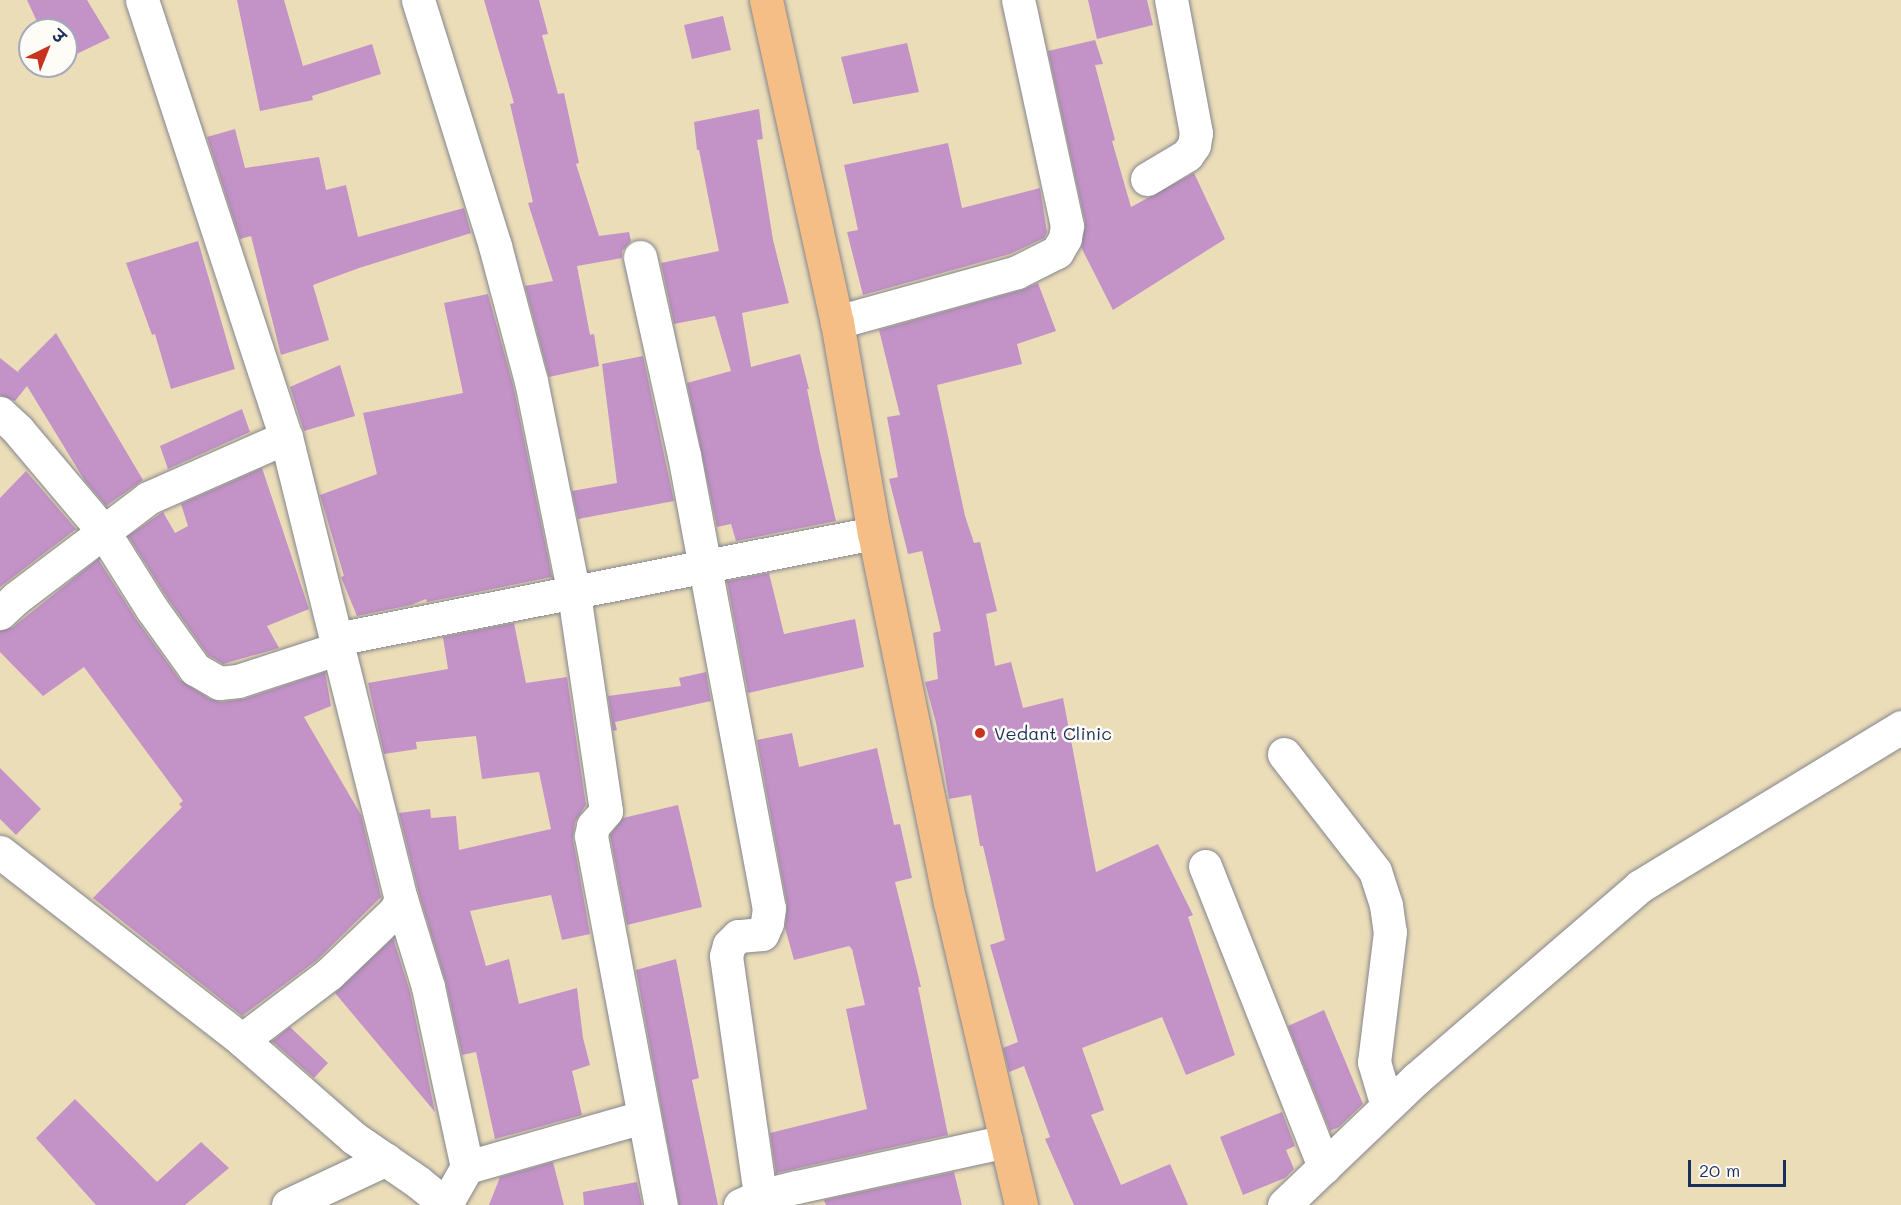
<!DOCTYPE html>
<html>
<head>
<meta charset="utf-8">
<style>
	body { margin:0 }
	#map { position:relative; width:1901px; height:1205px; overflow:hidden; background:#ecddb9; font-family:Mali,"Playpen Sans Deva",sans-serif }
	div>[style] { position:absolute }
	.building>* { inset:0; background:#c392c7 }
	.roads { filter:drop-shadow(0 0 2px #84868c) drop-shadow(0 0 2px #84868c) }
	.minor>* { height:33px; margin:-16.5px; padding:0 16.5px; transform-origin:16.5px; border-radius:16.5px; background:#fff }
	.major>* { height:33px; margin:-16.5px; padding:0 16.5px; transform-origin:16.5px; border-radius:16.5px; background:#f6be87 }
	.dots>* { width:16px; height:16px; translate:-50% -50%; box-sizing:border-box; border:3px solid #fdfcf7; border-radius:50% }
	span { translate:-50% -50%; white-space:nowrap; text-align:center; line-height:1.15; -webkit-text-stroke:5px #fdfcf7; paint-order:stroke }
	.poi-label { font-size:18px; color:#1b2f5e }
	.left { translate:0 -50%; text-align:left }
	.north { position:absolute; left:18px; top:18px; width:60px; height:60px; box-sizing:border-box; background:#fdfcf7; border:2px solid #a3aaba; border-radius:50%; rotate:43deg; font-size:16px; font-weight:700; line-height:24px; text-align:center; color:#1b2f5e }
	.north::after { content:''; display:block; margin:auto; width:21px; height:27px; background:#c8321e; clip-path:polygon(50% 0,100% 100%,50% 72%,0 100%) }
	.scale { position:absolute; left:1688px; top:1160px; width:98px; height:27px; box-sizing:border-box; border:3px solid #1b2f5e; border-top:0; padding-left:8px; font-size:18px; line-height:21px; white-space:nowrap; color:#1b2f5e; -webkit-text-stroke:4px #fdfcf7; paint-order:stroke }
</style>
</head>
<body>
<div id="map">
	<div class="building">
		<div style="clip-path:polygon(27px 0,87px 0,110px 38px,66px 59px,66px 30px,41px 30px)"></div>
		<div style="clip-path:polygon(237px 0,284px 0,303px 66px,372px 44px,381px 74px,312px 96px,313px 100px,260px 111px)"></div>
		<div style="clip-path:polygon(484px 0,539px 0,548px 34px,542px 35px,558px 94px,564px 93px,579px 163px,576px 164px,599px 236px,629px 232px,631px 241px,622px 251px,622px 258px,577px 266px,590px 335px,594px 334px,599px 366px,549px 377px,525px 286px,553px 281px,528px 203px,533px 202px,510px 104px,514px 103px)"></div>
		<div style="clip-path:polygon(1088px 0,1147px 0,1153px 25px,1097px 39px)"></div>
		<div style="clip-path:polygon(723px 16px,731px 50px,692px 59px,684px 25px)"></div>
		<div style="clip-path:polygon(1095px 40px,1103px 64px,1095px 65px,1115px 140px,1112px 141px,1131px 207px,1194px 173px,1225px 239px,1113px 310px,1081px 247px,1085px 222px,1048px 51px)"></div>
		<div style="clip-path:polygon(907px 43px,919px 92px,853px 104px,841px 57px)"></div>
		<div style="clip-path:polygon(759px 109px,763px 139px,757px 140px,773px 240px,789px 303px,742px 313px,751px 367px,800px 354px,809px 389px,807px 389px,820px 452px,836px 521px,736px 541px,731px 524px,717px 527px,687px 383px,731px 371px,715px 316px,674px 324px,661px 263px,719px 251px,699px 150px,697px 150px,694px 122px)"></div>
		<div style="clip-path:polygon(235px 129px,245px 168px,319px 157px,326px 190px,346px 185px,358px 237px,464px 208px,471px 233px,359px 268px,313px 285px,329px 340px,281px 355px,251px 236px,240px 239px,207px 137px)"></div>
		<div style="clip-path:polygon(948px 143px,962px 208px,1040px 188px,1047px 232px,1044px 238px,1010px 254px,863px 295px,847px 232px,858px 230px,844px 165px)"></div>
		<div style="clip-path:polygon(198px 241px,235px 369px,171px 389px,155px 334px,152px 335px,126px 263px)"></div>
		<div style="clip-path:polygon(1038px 283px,1056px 331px,1017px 344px,1022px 364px,937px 385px,965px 516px,974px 543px,980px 542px,997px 611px,986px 614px,995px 666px,1011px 662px,1023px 708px,1063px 698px,1096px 872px,1158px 844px,1193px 915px,1188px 917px,1235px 1055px,1186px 1075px,1162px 1017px,1082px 1048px,1104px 1110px,1091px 1115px,1121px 1185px,1170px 1164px,1188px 1205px,1074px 1205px,1045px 1139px,1050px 1137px,1024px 1066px,1009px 1072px,1003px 1048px,1018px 1042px,990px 945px,1005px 940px,983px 846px,980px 846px,971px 795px,949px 799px,936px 723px,925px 682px,938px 679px,933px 633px,941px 631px,922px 551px,908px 554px,889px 479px,898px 477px,887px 417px,900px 415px,879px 330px,1022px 290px)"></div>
		<div style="clip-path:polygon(488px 294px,513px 385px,552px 577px,427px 602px,426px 599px,411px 605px,357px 616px,341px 577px,344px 576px,320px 495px,377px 474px,363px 413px,463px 393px,444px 303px)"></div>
		<div style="clip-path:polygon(56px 333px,143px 480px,106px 506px,85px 481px,27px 386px,15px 401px,0 395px,0 358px,19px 373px,18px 371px)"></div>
		<div style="clip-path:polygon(643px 356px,674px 501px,578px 519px,572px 491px,617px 483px,602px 364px)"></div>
		<div style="clip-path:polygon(340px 365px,355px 416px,304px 431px,290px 387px)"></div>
		<div style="clip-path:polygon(242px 409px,250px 432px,168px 469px,160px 446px)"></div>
		<div style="clip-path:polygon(262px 468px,309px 609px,267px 626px,279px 648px,223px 664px,208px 655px,168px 599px,128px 536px,163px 512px,175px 533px,188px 526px,181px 504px)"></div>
		<div style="clip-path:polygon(26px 471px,76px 529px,0 587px,0 498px)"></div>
		<div style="clip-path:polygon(98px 559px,136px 619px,180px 680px,210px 699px,221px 702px,244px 699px,325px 672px,331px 706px,304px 717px,361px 815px,381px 897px,317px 960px,242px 1016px,93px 898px,182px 807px,179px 804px,183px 801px,84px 667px,43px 696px,0 652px,0 631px,13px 627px)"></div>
		<div style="clip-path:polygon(769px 573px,784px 634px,855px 619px,864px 667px,748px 693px,727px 581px)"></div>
		<div style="clip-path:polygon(514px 623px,526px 683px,567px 677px,586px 805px,575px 822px,573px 839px,590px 934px,562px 940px,551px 895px,470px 911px,486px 966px,509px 959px,519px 1004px,577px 988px,583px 1038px,590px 1065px,572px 1071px,582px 1115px,495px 1139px,476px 1052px,462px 1055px,446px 983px,419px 894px,399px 813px,430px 809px,431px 818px,456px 816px,459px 850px,551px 829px,539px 772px,482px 779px,476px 736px,416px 742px,417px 749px,384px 754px,368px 683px,448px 669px,443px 637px)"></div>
		<div style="clip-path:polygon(706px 672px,711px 701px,615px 722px,617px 730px,613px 731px,608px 696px,681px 686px,679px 678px)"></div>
		<div style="clip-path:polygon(792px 733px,799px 767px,877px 748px,894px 825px,900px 824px,912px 878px,895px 882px,921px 987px,918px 987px,948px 1135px,776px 1173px,770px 1133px,867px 1109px,846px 1009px,865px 1005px,852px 949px,849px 946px,794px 960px,785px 928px,787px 905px,757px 740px)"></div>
		<div style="clip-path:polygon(0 768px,41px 809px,16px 835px,0 819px)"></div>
		<div style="clip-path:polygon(678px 805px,702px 907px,627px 925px,610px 835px,623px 818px)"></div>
		<div style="clip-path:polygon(393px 938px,410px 992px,435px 1112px,335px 993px)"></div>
		<div style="clip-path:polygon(676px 959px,699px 1078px,692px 1080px,718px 1205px,679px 1205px,636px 970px)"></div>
		<div style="clip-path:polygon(1324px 1010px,1363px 1104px,1339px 1127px,1330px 1131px,1288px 1026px)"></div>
		<div style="clip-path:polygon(290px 1027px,328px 1063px,314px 1078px,272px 1041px)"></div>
		<div style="clip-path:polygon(75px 1099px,157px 1182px,201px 1142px,229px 1168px,185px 1205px,96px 1205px,36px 1138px)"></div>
		<div style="clip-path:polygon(1282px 1112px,1295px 1146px,1286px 1150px,1294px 1169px,1285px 1178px,1243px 1195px,1220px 1137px)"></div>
		<div style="clip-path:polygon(553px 1162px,564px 1205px,489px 1205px,500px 1177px)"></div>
		<div style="clip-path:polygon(954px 1172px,962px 1205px,826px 1205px,824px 1200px)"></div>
		<div style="clip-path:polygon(637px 1182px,642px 1205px,584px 1205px,583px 1192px)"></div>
	</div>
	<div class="roads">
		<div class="minor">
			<div style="left:142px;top:0;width:460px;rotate:71.8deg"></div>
			<div style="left:286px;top:437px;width:208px;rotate:76.1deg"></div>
			<div style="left:336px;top:639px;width:548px;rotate:-11.15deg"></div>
			<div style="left:418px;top:0;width:258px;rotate:72.6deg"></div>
			<div style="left:495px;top:246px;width:140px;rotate:75.1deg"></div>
			<div style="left:531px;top:381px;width:217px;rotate:78.6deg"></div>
			<div style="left:574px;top:594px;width:219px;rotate:81.6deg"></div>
			<div style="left:606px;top:811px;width:20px;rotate:131deg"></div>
			<div style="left:593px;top:826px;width:10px;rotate:101deg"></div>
			<div style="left:591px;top:836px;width:376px;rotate:79.3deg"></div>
			<div style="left:1147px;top:179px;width:47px;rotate:-31deg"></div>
			<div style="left:1187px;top:155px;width:12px;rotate:-55deg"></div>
			<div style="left:1194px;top:145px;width:12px;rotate:-81deg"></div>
			<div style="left:1196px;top:133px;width:135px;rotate:-100.6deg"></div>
			<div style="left:640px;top:257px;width:203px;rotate:77.5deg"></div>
			<div style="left:684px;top:455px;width:461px;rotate:79.4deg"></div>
			<div style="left:769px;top:908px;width:15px;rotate:98deg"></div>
			<div style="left:767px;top:923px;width:12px;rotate:114deg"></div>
			<div style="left:762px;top:934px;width:24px;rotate:175deg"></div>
			<div style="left:738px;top:936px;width:13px;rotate:135deg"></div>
			<div style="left:729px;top:945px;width:11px;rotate:105deg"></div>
			<div style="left:726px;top:956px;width:242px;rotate:81.9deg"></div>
			<div style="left:837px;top:322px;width:187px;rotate:-15.5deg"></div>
			<div style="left:1017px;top:272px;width:45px;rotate:-26.6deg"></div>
			<div style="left:1057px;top:252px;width:16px;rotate:-60deg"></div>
			<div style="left:1065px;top:238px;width:12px;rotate:-81deg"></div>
			<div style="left:1067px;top:226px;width:231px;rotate:-102.2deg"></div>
			<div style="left:0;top:413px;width:25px;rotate:43deg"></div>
			<div style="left:18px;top:430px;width:132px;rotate:49.9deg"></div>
			<div style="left:103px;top:531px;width:92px;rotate:57.9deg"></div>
			<div style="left:152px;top:609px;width:74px;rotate:54.4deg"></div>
			<div style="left:195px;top:669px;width:28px;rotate:30deg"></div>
			<div style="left:219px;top:683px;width:19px;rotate:-6deg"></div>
			<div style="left:238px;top:681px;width:106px;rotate:-18.1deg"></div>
			<div style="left:0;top:613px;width:22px;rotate:-43deg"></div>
			<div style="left:16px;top:598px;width:166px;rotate:-37.1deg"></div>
			<div style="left:148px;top:498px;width:151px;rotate:-23.8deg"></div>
			<div style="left:336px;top:639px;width:268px;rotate:76deg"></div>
			<div style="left:401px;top:899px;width:92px;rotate:72.9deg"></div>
			<div style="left:428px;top:987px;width:184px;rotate:77.8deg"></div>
			<div style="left:467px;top:1167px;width:43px;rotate:119.6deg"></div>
			<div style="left:1284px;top:754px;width:148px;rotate:52.1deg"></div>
			<div style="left:1375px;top:871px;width:36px;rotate:72deg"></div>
			<div style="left:1386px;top:905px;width:27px;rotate:82deg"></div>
			<div style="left:1390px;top:932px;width:131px;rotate:97deg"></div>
			<div style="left:1374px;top:1062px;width:46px;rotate:73.5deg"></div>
			<div style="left:0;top:852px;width:306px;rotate:37.8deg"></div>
			<div style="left:242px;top:1040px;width:149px;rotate:41.2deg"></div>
			<div style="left:354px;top:1138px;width:78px;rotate:34.5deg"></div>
			<div style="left:418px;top:1182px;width:36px;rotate:39deg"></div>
			<div style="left:1205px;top:866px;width:324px;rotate:68.4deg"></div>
			<div style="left:242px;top:1040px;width:109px;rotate:-37.2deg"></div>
			<div style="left:329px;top:974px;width:91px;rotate:-43.7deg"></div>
			<div style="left:395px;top:911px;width:13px;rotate:-63deg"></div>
			<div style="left:467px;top:1167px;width:182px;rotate:-15.9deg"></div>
			<div style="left:288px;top:1205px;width:108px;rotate:-25.1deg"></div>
			<div style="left:740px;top:1205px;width:22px;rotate:-24deg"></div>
			<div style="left:760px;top:1196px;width:38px;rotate:-14deg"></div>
			<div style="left:797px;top:1187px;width:214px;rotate:-12.4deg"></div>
			<div style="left:1284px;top:1205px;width:184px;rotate:-43.7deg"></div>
			<div style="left:1417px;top:1078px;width:294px;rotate:-40.7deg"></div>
			<div style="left:1640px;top:886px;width:306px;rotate:-31.3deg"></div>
		</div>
		<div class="major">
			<div style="left:766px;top:0;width:330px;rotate:77.6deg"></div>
			<div style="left:837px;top:322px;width:214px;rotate:80.1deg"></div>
			<div style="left:874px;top:533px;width:377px;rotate:78.4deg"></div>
			<div style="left:950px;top:902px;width:311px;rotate:76.8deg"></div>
		</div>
	</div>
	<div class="dots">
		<div style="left:980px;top:733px;background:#c8321e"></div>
	</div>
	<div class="poi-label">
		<span class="left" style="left:994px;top:733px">Vedant Clinic</span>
	</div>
	<div class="north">उ</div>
	<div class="scale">20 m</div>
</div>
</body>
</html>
